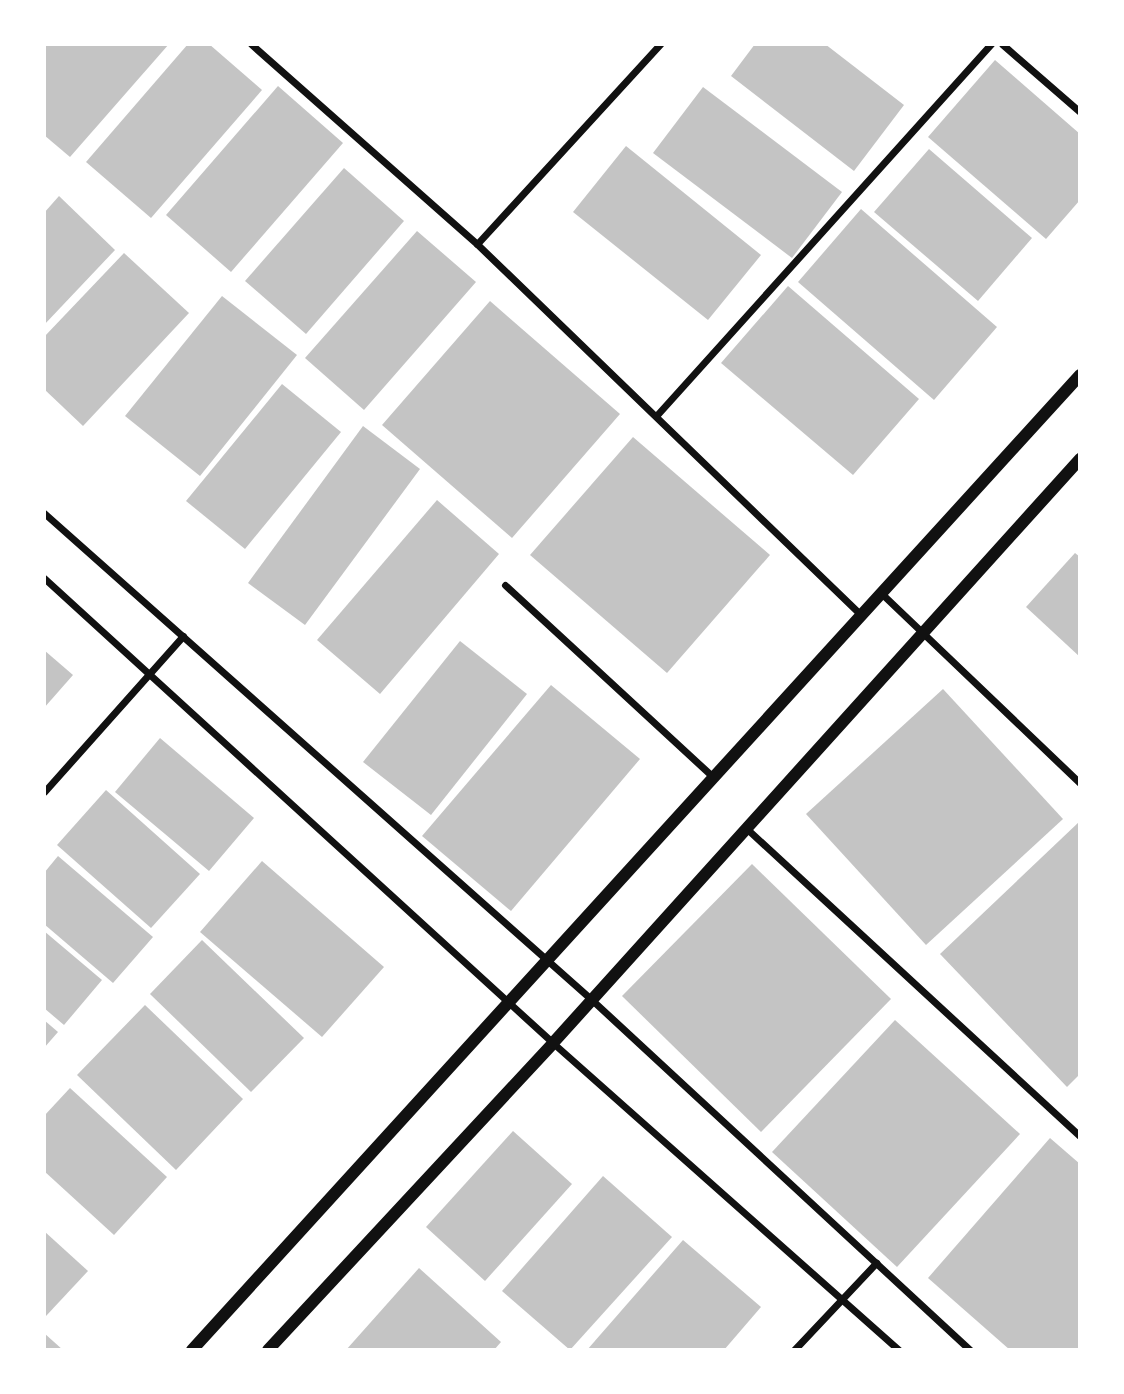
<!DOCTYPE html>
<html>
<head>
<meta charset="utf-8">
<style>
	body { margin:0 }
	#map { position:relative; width:1124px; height:1394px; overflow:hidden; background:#fff; font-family:"DM Sans",sans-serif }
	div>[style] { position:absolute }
	.building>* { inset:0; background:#c4c4c4 }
	.minor>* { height:7px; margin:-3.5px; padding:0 3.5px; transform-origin:3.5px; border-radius:3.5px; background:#111 }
	.tertiary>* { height:12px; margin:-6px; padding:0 6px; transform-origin:6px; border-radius:6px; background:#111 }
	span { translate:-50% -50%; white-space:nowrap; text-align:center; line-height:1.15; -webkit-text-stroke:7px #fff; paint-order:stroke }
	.frame { position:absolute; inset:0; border:46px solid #fff; pointer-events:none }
</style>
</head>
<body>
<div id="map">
	<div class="building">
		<div style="clip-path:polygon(44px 44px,169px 44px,70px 157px,44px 135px)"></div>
		<div style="clip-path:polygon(188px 44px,209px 44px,262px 90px,151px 218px,86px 162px)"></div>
		<div style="clip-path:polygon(755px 44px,825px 44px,904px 105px,854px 171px,731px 76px)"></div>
		<div style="clip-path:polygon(995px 60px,1080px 134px,1080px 200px,1046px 239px,928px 137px)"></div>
		<div style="clip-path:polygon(278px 86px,343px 143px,231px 272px,166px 215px)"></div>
		<div style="clip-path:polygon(703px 87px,842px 192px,792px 258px,653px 153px)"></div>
		<div style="clip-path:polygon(626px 146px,761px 255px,708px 320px,573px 212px)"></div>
		<div style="clip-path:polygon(929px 149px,1032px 238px,978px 301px,874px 212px)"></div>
		<div style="clip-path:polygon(344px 168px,404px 221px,306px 334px,245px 281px)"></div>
		<div style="clip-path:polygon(59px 196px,115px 250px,44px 325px,44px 213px)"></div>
		<div style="clip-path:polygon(861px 209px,997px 327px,934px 400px,798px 282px)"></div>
		<div style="clip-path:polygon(417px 231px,476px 282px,364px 410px,305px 358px)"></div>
		<div style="clip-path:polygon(124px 253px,189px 313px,83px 426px,44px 389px,44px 337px)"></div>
		<div style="clip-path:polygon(788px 286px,919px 399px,853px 475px,721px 363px)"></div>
		<div style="clip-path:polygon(222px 296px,297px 355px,200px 476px,125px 416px)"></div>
		<div style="clip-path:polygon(490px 301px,620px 414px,512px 538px,382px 425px)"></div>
		<div style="clip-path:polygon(282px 384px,341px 432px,245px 549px,186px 501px)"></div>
		<div style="clip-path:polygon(363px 426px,420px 469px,305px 625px,248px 583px)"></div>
		<div style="clip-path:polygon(633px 437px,770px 555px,667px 673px,530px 555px)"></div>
		<div style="clip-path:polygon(437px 500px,499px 554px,380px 694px,317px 640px)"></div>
		<div style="clip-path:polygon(1075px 553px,1080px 557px,1080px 657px,1026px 607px)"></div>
		<div style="clip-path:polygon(460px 641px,527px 694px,431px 815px,363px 762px)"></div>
		<div style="clip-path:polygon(44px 650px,73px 675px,44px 708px)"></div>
		<div style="clip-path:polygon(551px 685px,640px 759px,511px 911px,422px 836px)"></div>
		<div style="clip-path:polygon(943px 689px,1063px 819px,926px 945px,806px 814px)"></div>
		<div style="clip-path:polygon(160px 738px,254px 818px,209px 871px,115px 792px)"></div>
		<div style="clip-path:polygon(106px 790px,200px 874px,151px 928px,57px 845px)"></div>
		<div style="clip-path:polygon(1080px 821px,1080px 1074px,1067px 1087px,940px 954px)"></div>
		<div style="clip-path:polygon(58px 856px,153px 937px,113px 983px,44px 924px,44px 873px)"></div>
		<div style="clip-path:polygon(262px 861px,384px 967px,322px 1037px,200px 932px)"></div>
		<div style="clip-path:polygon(752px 864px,891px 999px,761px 1132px,622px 996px)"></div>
		<div style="clip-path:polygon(44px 931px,102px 980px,64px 1025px,44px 1008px)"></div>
		<div style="clip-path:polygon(202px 940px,304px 1038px,251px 1092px,150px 994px)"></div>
		<div style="clip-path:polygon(145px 1005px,243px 1099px,176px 1170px,77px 1075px)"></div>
		<div style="clip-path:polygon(44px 1020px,58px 1032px,44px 1048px)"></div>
		<div style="clip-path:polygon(895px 1020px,1020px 1134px,897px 1267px,772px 1152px)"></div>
		<div style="clip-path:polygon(70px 1088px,167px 1177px,114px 1235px,44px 1171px,44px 1116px)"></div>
		<div style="clip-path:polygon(513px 1131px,572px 1184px,485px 1281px,426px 1227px)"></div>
		<div style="clip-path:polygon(1050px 1138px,1080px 1164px,1080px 1350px,1010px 1350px,928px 1278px)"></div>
		<div style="clip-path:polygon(603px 1176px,672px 1237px,570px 1350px,502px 1291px)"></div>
		<div style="clip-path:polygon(44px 1231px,88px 1271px,46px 1316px,44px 1314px)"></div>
		<div style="clip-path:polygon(683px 1240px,761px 1307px,724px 1350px,587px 1350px)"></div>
		<div style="clip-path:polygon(419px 1268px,501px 1342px,494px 1350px,346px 1350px)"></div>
		<div style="clip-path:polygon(44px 1333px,63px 1350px,44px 1350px)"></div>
	</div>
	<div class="minor">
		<div style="left:251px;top:44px;width:302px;rotate:41.5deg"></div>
		<div style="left:477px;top:244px;width:534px;rotate:44.01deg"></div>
		<div style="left:1002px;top:44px;width:103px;rotate:41.1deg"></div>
		<div style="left:477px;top:244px;width:271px;rotate:-47.5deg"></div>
		<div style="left:656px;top:416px;width:501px;rotate:-48deg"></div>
		<div style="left:44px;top:513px;width:733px;rotate:41.63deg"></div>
		<div style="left:592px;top:1000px;width:515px;rotate:42.8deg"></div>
		<div style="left:44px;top:578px;width:689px;rotate:42.41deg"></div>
		<div style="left:553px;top:1043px;width:463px;rotate:41.6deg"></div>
		<div style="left:505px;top:585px;width:283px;rotate:42.7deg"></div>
		<div style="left:881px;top:593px;width:275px;rotate:43.7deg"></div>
		<div style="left:44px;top:792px;width:209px;rotate:-48.3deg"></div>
		<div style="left:746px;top:828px;width:454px;rotate:42.7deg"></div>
		<div style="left:794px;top:1350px;width:120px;rotate:-46.7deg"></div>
	</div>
	<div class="tertiary">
		<div style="left:192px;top:1350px;width:1319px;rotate:-47.67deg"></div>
		<div style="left:268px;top:1350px;width:419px;rotate:-47.1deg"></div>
		<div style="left:553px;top:1043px;width:787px;rotate:-47.94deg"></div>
	</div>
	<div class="frame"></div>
</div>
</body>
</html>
